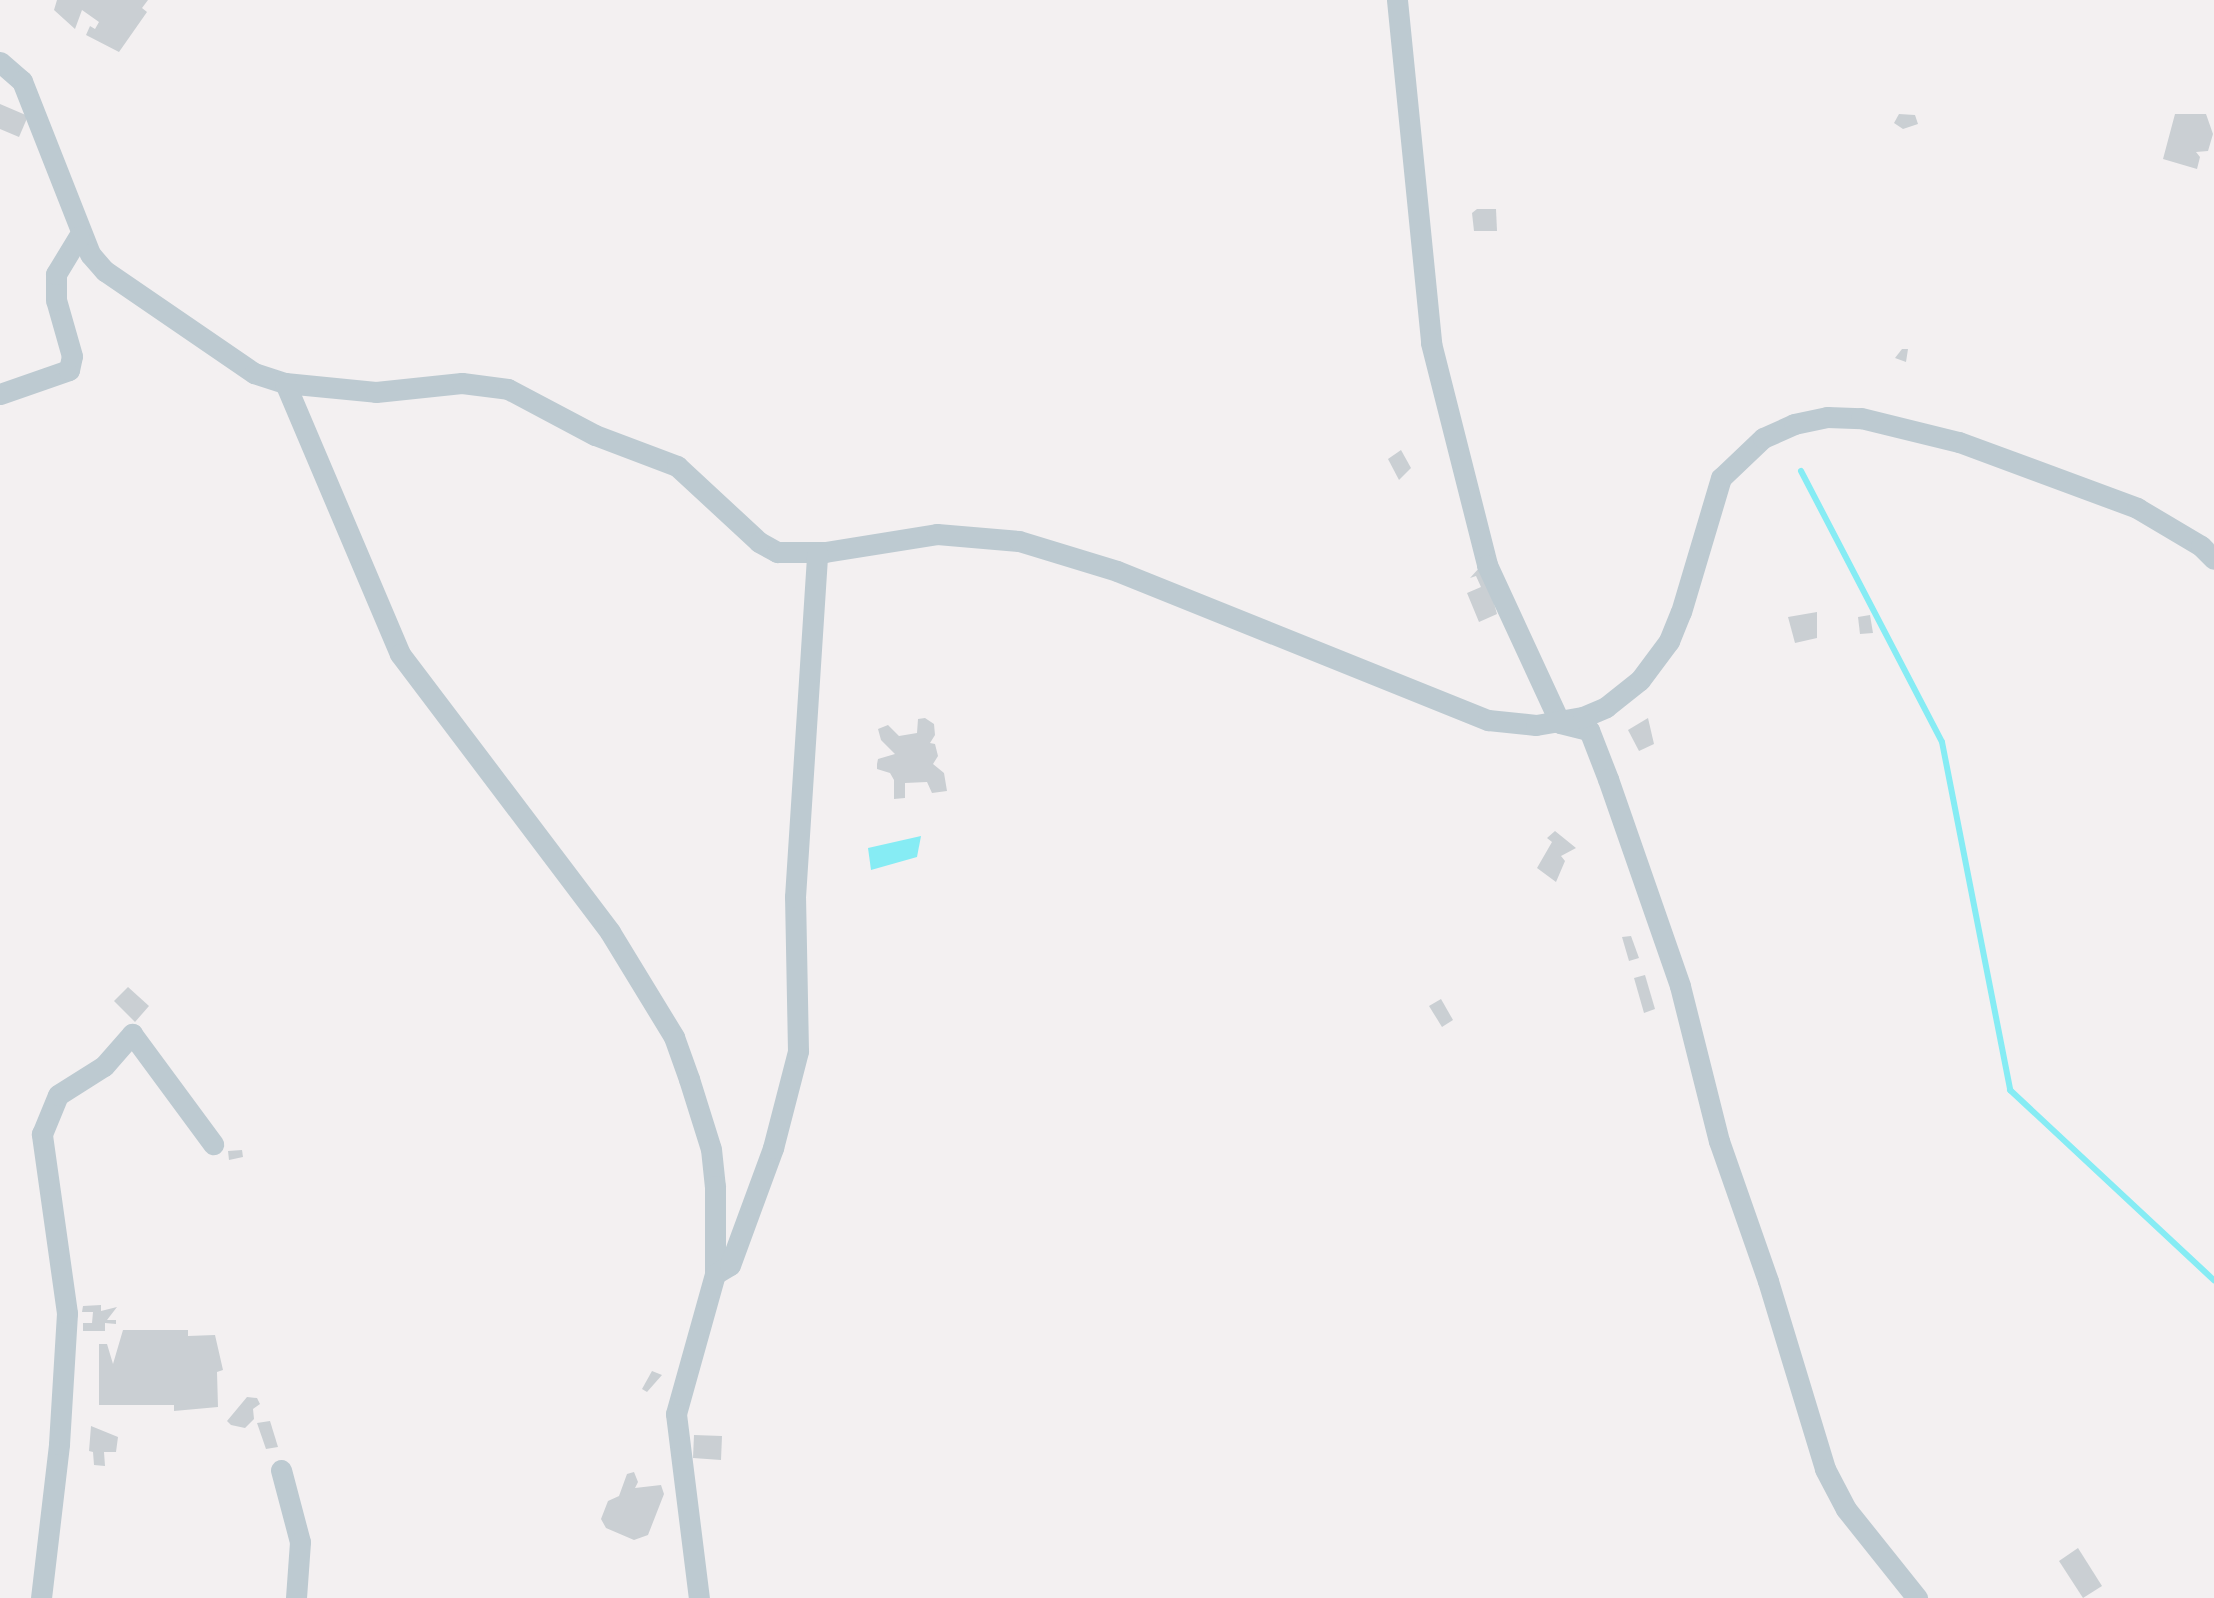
<!DOCTYPE html>
<html>
<head>
<meta charset="utf-8">
<style>
	body { margin:0 }
	#map { position:relative; width:2214px; height:1598px; overflow:hidden; background:#f3f0f1; font-family:"Public Sans",sans-serif }
	div>[style] { position:absolute }
	.water>* { inset:0; background:#86ecf4 }
	.stream>* { height:6px; margin:-3px; padding:0 3px; transform-origin:3px; border-radius:3px; background:#86ecf4 }
	.building>* { inset:0; background:#cacfd3 }
	.minor>* { height:21px; margin:-10.5px; padding:0 10.5px; transform-origin:10.5px; border-radius:10.5px; background:#bdcad1 }
	span { translate:-50% -50%; white-space:nowrap; text-align:center; line-height:1.15; -webkit-text-stroke:7px #fff; paint-order:stroke }
</style>
</head>
<body>
<div id="map">
	<div class="water">
		<div style="clip-path:polygon(921px 836px,917px 857px,871px 870px,868px 848px)"></div>
	</div>
	<div class="stream">
		<div style="left:1801px;top:471px;width:305px;rotate:62.5deg"></div>
		<div style="left:1942px;top:742px;width:355px;rotate:78.9deg"></div>
		<div style="left:2010px;top:1090px;width:279px;rotate:43deg"></div>
	</div>
	<div class="building">
		<div style="clip-path:polygon(57px 0,148px 0,142px 8px,147px 12px,119px 52px,86px 35px,90px 26px,95px 29px,99px 22px,82px 10px,75px 29px,54px 10px)"></div>
		<div style="clip-path:polygon(0 104px,28px 116px,19px 137px,0 129px)"></div>
		<div style="clip-path:polygon(1899px 114px,1915px 115px,1918px 124px,1903px 129px,1894px 123px)"></div>
		<div style="clip-path:polygon(2175px 114px,2206px 114px,2213px 134px,2208px 151px,2196px 152px,2200px 157px,2197px 169px,2163px 159px)"></div>
		<div style="clip-path:polygon(1477px 209px,1496px 209px,1497px 231px,1474px 231px,1472px 213px)"></div>
		<div style="clip-path:polygon(1902px 349px,1908px 349px,1906px 362px,1895px 358px)"></div>
		<div style="clip-path:polygon(1401px 450px,1411px 468px,1399px 480px,1388px 459px)"></div>
		<div style="clip-path:polygon(1480px 567px,1484px 568px,1497px 614px,1479px 622px,1467px 593px,1481px 587px,1476px 576px,1470px 578px)"></div>
		<div style="clip-path:polygon(1817px 612px,1817px 638px,1795px 643px,1788px 617px)"></div>
		<div style="clip-path:polygon(1870px 615px,1873px 633px,1860px 634px,1858px 617px)"></div>
		<div style="clip-path:polygon(925px 718px,934px 724px,935px 735px,930px 743px,935px 744px,938px 756px,933px 764px,944px 773px,947px 791px,932px 793px,927px 782px,905px 783px,905px 798px,894px 799px,894px 780px,890px 773px,877px 769px,877px 764px,878px 759px,895px 754px,881px 740px,878px 729px,888px 725px,899px 736px,917px 733px,918px 719px)"></div>
		<div style="clip-path:polygon(1648px 718px,1654px 744px,1639px 751px,1628px 730px)"></div>
		<div style="clip-path:polygon(1555px 831px,1576px 848px,1561px 856px,1565px 861px,1556px 882px,1537px 868px,1552px 842px,1547px 838px)"></div>
		<div style="clip-path:polygon(1631px 936px,1639px 958px,1629px 961px,1622px 937px)"></div>
		<div style="clip-path:polygon(1645px 975px,1655px 1009px,1644px 1013px,1634px 978px)"></div>
		<div style="clip-path:polygon(128px 987px,149px 1006px,135px 1022px,114px 1001px)"></div>
		<div style="clip-path:polygon(1441px 999px,1453px 1020px,1442px 1027px,1429px 1006px)"></div>
		<div style="clip-path:polygon(242px 1150px,243px 1157px,229px 1160px,228px 1151px)"></div>
		<div style="clip-path:polygon(101px 1305px,101px 1311px,117px 1307px,107px 1320px,116px 1320px,116px 1324px,105px 1323px,105px 1331px,83px 1331px,83px 1323px,92px 1323px,93px 1312px,82px 1312px,83px 1306px)"></div>
		<div style="clip-path:polygon(123px 1330px,188px 1330px,188px 1336px,215px 1335px,223px 1370px,217px 1372px,218px 1407px,174px 1411px,174px 1405px,99px 1405px,99px 1344px,107px 1344px,113px 1364px)"></div>
		<div style="clip-path:polygon(652px 1371px,662px 1375px,647px 1392px,642px 1389px)"></div>
		<div style="clip-path:polygon(247px 1397px,257px 1398px,260px 1404px,253px 1409px,254px 1419px,245px 1428px,231px 1425px,227px 1421px)"></div>
		<div style="clip-path:polygon(270px 1421px,278px 1447px,266px 1449px,257px 1423px)"></div>
		<div style="clip-path:polygon(91px 1426px,118px 1437px,116px 1452px,104px 1452px,105px 1466px,94px 1465px,93px 1452px,89px 1451px)"></div>
		<div style="clip-path:polygon(694px 1435px,722px 1436px,721px 1460px,693px 1458px)"></div>
		<div style="clip-path:polygon(634px 1472px,638px 1482px,635px 1488px,661px 1485px,664px 1494px,648px 1535px,634px 1540px,606px 1528px,601px 1519px,608px 1501px,619px 1496px,627px 1474px)"></div>
		<div style="clip-path:polygon(2078px 1548px,2102px 1586px,2083px 1598px,2059px 1561px)"></div>
	</div>
	<div class="minor">
		<div style="left:1397px;top:0;width:345px;rotate:84.3deg"></div>
		<div style="left:1431px;top:343px;width:229px;rotate:75.8deg"></div>
		<div style="left:1487px;top:565px;width:174px;rotate:65.2deg"></div>
		<div style="left:1560px;top:723px;width:30px;rotate:14deg"></div>
		<div style="left:1589px;top:730px;width:53px;rotate:68.8deg"></div>
		<div style="left:1608px;top:779px;width:219px;rotate:70.8deg"></div>
		<div style="left:1680px;top:986px;width:160px;rotate:75.9deg"></div>
		<div style="left:1719px;top:1141px;width:148px;rotate:70.7deg"></div>
		<div style="left:1768px;top:1281px;width:196px;rotate:73.1deg"></div>
		<div style="left:1825px;top:1469px;width:45px;rotate:62.3deg"></div>
		<div style="left:1846px;top:1509px;width:114px;rotate:51.4deg"></div>
		<div style="left:0;top:62px;width:29px;rotate:41deg"></div>
		<div style="left:22px;top:81px;width:186px;rotate:68.5deg"></div>
		<div style="left:90px;top:254px;width:23px;rotate:49deg"></div>
		<div style="left:105px;top:271px;width:181px;rotate:34.4deg"></div>
		<div style="left:254px;top:373px;width:33px;rotate:18deg"></div>
		<div style="left:285px;top:383px;width:91px;rotate:5.6deg"></div>
		<div style="left:376px;top:392px;width:86px;rotate:-6deg"></div>
		<div style="left:462px;top:383px;width:46px;rotate:7.4deg"></div>
		<div style="left:508px;top:389px;width:98px;rotate:27.9deg"></div>
		<div style="left:595px;top:435px;width:88px;rotate:20.7deg"></div>
		<div style="left:677px;top:466px;width:112px;rotate:42.8deg"></div>
		<div style="left:759px;top:542px;width:21px;rotate:29deg"></div>
		<div style="left:777px;top:552px;width:48px"></div>
		<div style="left:825px;top:552px;width:113px;rotate:-9.1deg"></div>
		<div style="left:937px;top:534px;width:82px;rotate:4.9deg"></div>
		<div style="left:1019px;top:541px;width:102px;rotate:17deg"></div>
		<div style="left:1117px;top:571px;width:400px;rotate:21.9deg"></div>
		<div style="left:1488px;top:720px;width:48px;rotate:5.9deg"></div>
		<div style="left:1536px;top:725px;width:48px;rotate:-9.7deg"></div>
		<div style="left:1583px;top:717px;width:25px;rotate:-23deg"></div>
		<div style="left:1606px;top:707px;width:43px;rotate:-38.5deg"></div>
		<div style="left:1640px;top:680px;width:49px;rotate:-53.4deg"></div>
		<div style="left:1669px;top:641px;width:31px;rotate:-68deg"></div>
		<div style="left:1681px;top:612px;width:140px;rotate:-73.4deg"></div>
		<div style="left:1721px;top:478px;width:58px;rotate:-43.6deg"></div>
		<div style="left:1763px;top:438px;width:34px;rotate:-24deg"></div>
		<div style="left:1794px;top:424px;width:34px;rotate:-12deg"></div>
		<div style="left:1827px;top:417px;width:34px;rotate:2deg"></div>
		<div style="left:1861px;top:418px;width:101px;rotate:13.8deg"></div>
		<div style="left:1959px;top:442px;width:190px;rotate:20.3deg"></div>
		<div style="left:2137px;top:508px;width:74px;rotate:30.7deg"></div>
		<div style="left:2201px;top:546px;width:18px;rotate:45deg"></div>
		<div style="left:285px;top:383px;width:294px;rotate:67deg"></div>
		<div style="left:400px;top:654px;width:348px;rotate:52.9deg"></div>
		<div style="left:610px;top:932px;width:123px;rotate:58.6deg"></div>
		<div style="left:674px;top:1037px;width:45px;rotate:70.3deg"></div>
		<div style="left:689px;top:1079px;width:73px;rotate:72.6deg"></div>
		<div style="left:711px;top:1149px;width:37px;rotate:84deg"></div>
		<div style="left:715px;top:1186px;width:88px;rotate:90deg"></div>
		<div style="left:715px;top:1274px;width:145px;rotate:105.6deg"></div>
		<div style="left:676px;top:1414px;width:185px;rotate:82.9deg"></div>
		<div style="left:0;top:394px;width:73px;rotate:-19.2deg"></div>
		<div style="left:69px;top:370px;width:14px;rotate:-78deg"></div>
		<div style="left:72px;top:356px;width:58px;rotate:-105.9deg"></div>
		<div style="left:56px;top:300px;width:26px;rotate:-90deg"></div>
		<div style="left:56px;top:274px;width:44px;rotate:-58.8deg"></div>
		<div style="left:715px;top:1274px;width:17px;rotate:-31deg"></div>
		<div style="left:730px;top:1265px;width:125px;rotate:-69.8deg"></div>
		<div style="left:773px;top:1148px;width:100px;rotate:-75.5deg"></div>
		<div style="left:798px;top:1051px;width:154px;rotate:-91.1deg"></div>
		<div style="left:795px;top:897px;width:345px;rotate:-86.3deg"></div>
		<div style="left:281px;top:1470px;width:74px;rotate:75.2deg"></div>
		<div style="left:300px;top:1542px;width:56px;rotate:94.1deg"></div>
		<div style="left:41px;top:1598px;width:155px;rotate:-83.3deg"></div>
		<div style="left:59px;top:1444px;width:131px;rotate:-86.5deg"></div>
		<div style="left:67px;top:1313px;width:181px;rotate:-98deg"></div>
		<div style="left:42px;top:1134px;width:42px;rotate:-67.7deg"></div>
		<div style="left:58px;top:1095px;width:54px;rotate:-32.2deg"></div>
		<div style="left:104px;top:1066px;width:43px;rotate:-48.8deg"></div>
		<div style="left:132px;top:1034px;width:137px;rotate:53.6deg"></div>
	</div>
</div>
</body>
</html>
